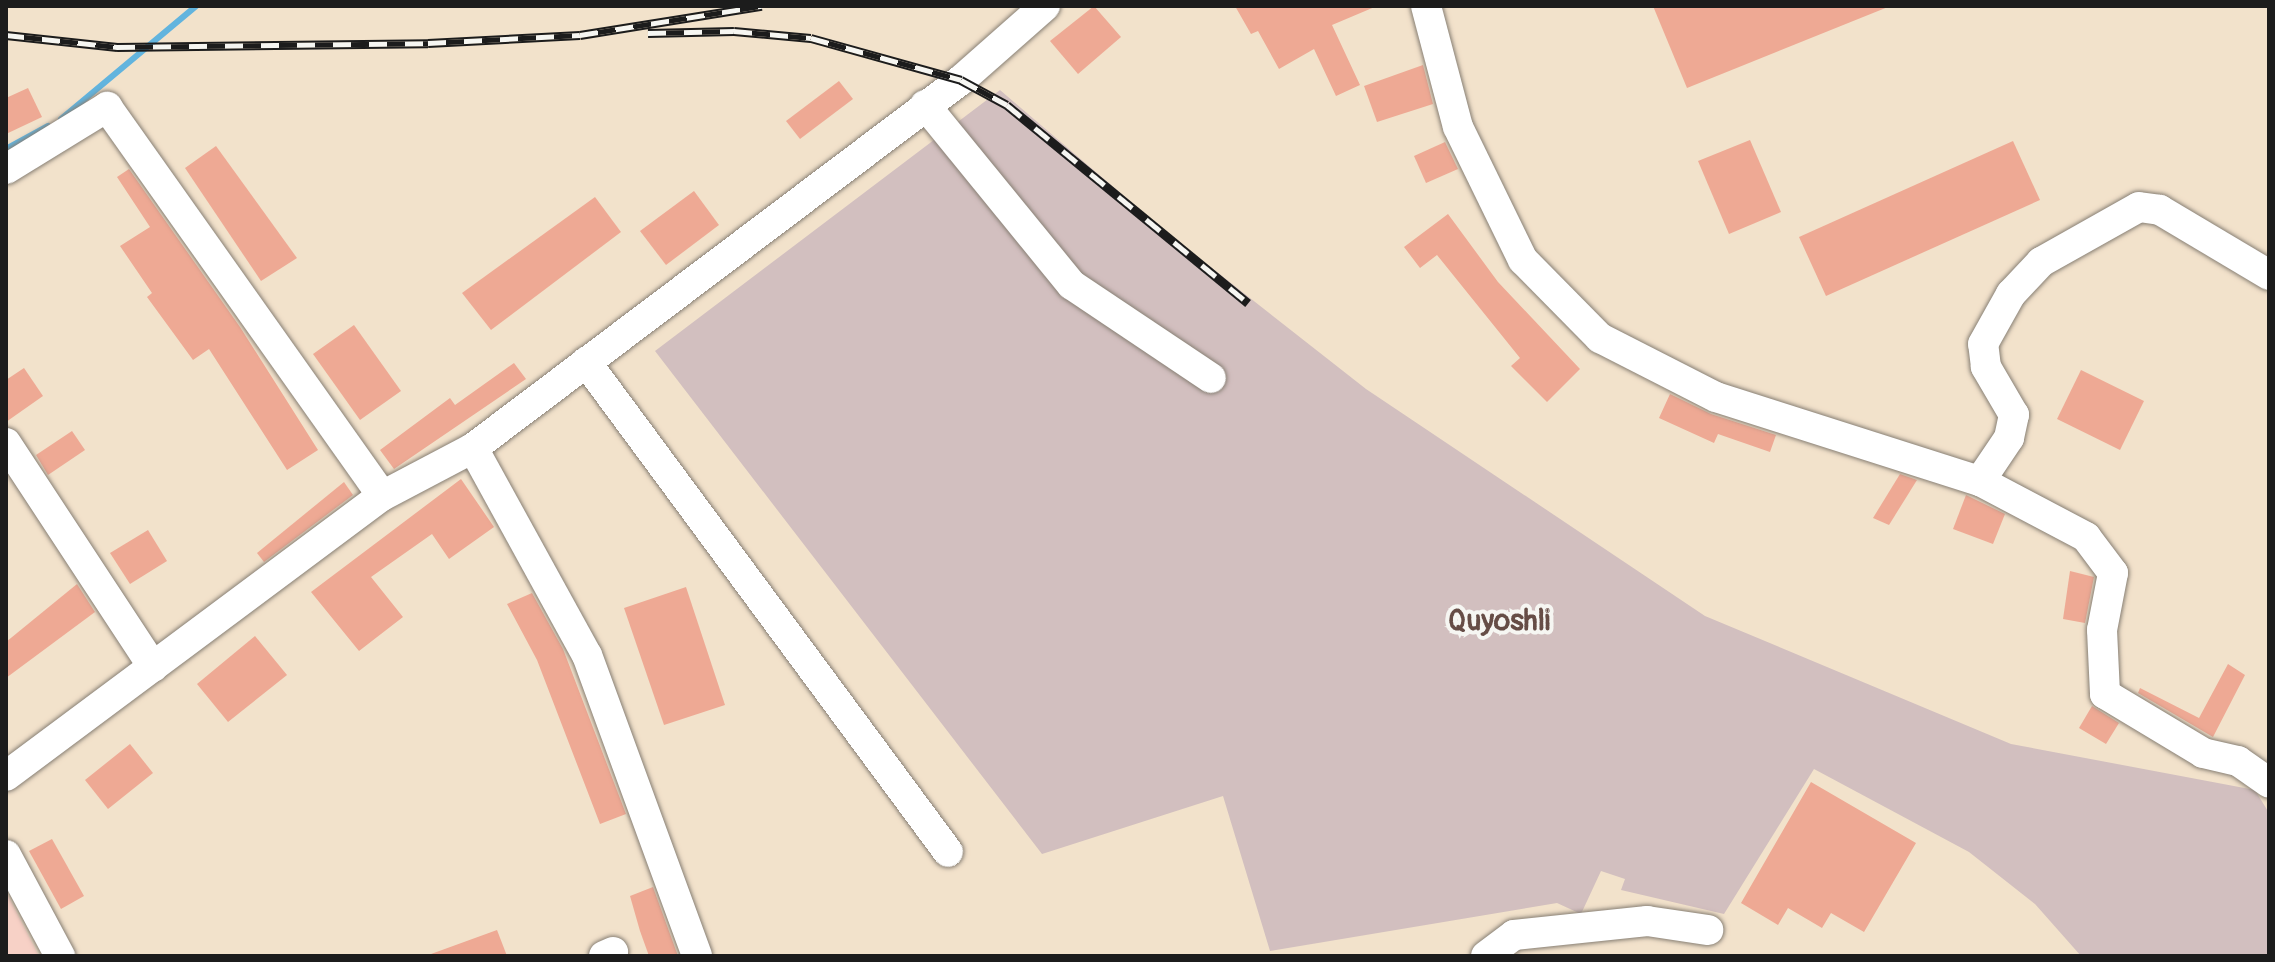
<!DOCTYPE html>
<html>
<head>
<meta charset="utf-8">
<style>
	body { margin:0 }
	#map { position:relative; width:2275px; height:962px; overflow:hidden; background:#f2e2cb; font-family:Pangolin,sans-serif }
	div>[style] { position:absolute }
	.built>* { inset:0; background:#f7d1c6 }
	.industrial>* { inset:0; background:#d2bfbf }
	.stream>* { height:6px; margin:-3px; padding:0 3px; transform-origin:3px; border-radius:3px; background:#62b4de }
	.building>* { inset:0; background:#eea994 }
	.roads { filter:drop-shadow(0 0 2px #877f74) drop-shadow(0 0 2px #877f74) }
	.minor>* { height:30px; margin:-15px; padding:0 15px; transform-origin:15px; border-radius:15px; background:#fff }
	.rail>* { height:9px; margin-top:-4.5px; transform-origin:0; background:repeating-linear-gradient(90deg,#f6f6f2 0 18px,#1c1c1c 0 36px); box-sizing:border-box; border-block:2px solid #1c1c1c }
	span { translate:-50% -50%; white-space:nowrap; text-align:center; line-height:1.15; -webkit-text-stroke:8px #f6f6f2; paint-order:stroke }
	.quarter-label { font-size:30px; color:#664d46; font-weight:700 }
	.frame { position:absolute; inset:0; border:8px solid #1c1c1c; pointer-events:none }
</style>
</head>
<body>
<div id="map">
	<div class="built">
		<div style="clip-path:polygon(6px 891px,39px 956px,6px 956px)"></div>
	</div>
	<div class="industrial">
		<div style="clip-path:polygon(1000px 90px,1166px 232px,1366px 389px,1705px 616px,2011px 744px,2255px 790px,2269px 813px,2267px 956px,2081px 956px,2035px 904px,1969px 852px,1814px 769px,1724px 914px,1621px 890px,1625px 879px,1601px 871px,1581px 914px,1557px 903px,1270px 951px,1223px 796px,1042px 854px,655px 351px)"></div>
	</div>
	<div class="stream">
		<div style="left:61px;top:119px;width:176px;rotate:-39.9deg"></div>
		<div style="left:6px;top:149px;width:48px;rotate:-28.7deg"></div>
	</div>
	<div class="building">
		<div style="clip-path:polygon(1094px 6px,1121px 37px,1078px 74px,1050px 41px)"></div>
		<div style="clip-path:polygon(1235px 6px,1377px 6px,1332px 25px,1360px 85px,1336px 96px,1314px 49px,1279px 69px,1258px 31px,1251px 34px)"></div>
		<div style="clip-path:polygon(1653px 6px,1888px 6px,1888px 7px,1687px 88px)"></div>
		<div style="clip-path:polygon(1423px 65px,1433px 104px,1377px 122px,1364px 86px)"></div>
		<div style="clip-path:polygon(839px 81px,853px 99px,800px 139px,786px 121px)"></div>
		<div style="clip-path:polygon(28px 88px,42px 117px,6px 134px,6px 98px)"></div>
		<div style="clip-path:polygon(1750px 140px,1781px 212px,1729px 234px,1698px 161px)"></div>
		<div style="clip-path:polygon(2013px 141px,2040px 200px,1826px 296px,1799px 237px)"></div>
		<div style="clip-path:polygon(1445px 142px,1458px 169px,1426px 183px,1414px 156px)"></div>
		<div style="clip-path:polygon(216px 146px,297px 258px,261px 281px,185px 168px)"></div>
		<div style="clip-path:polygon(129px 169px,240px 327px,318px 450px,287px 470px,209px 349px,193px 360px,147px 297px,152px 293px,120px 246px,150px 227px,117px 177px)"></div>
		<div style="clip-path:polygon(694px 191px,719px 225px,666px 265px,640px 231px)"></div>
		<div style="clip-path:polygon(595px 197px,621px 232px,491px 330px,462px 293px)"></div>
		<div style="clip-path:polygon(1448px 214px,1498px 282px,1580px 369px,1547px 402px,1511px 366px,1520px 358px,1437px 255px,1420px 268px,1404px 247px)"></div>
		<div style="clip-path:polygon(354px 325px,401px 391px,360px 420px,313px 354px)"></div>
		<div style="clip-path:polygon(514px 363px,526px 379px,394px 469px,380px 450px,450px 398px,455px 405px)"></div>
		<div style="clip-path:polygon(24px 368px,43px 396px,6px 422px,6px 380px)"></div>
		<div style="clip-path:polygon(2081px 370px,2144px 401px,2120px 450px,2057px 419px)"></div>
		<div style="clip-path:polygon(1670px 394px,1711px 414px,1776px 435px,1770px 452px,1718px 434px,1714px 443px,1659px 418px)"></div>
		<div style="clip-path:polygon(72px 431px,85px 450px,48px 475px,36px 455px)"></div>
		<div style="clip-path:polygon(1900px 474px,1917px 480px,1889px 525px,1873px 518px)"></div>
		<div style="clip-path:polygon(461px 479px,494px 527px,449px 559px,432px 534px,371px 577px,403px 617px,359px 651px,311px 592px)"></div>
		<div style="clip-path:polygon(344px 482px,353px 495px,264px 562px,257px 553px)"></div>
		<div style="clip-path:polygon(1966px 495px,2005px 514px,1993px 544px,1953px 529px)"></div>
		<div style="clip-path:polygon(148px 530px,167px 561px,130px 584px,110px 553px)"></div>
		<div style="clip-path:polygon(2070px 571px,2094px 577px,2085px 623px,2063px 619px)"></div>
		<div style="clip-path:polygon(77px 584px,95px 612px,6px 678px,6px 642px)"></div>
		<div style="clip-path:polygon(686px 587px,725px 705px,664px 725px,624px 608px)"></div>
		<div style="clip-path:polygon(532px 593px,563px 649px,626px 814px,600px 824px,537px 660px,507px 604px)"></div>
		<div style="clip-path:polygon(255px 636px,287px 675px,228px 722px,197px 684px)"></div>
		<div style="clip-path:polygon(2228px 664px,2245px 675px,2213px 737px,2138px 693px,2140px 688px,2199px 718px)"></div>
		<div style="clip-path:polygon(2092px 706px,2119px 723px,2106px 744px,2079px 728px)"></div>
		<div style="clip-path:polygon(130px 744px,153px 773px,108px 809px,85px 780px)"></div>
		<div style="clip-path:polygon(1811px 782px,1916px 843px,1864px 932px,1831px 913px,1822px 928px,1788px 908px,1778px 925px,1741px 903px)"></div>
		<div style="clip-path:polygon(52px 839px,84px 896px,61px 909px,29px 851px)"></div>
		<div style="clip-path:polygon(653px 887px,678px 956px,649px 956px,640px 931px,630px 896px)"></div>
		<div style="clip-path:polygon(497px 930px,507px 956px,432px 956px,431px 954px)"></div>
	</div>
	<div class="roads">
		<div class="minor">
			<div style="left:1426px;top:6px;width:125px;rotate:75.2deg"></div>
			<div style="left:1458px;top:127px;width:148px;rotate:64deg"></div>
			<div style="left:1523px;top:260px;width:110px;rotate:45.4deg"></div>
			<div style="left:1600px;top:338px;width:130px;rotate:27deg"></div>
			<div style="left:1716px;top:397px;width:277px;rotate:17.7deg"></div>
			<div style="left:1980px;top:481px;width:120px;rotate:27.8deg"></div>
			<div style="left:2086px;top:537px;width:45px;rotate:53.1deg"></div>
			<div style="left:2113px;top:573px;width:58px;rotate:100.9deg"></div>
			<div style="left:2102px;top:630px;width:64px;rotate:87.3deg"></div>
			<div style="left:2105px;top:694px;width:114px;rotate:31deg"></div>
			<div style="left:2203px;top:753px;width:36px;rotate:13deg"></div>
			<div style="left:2238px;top:761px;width:38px;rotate:35deg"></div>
			<div style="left:925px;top:105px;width:232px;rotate:50.8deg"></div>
			<div style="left:1072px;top:285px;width:167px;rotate:33.8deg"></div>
			<div style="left:6px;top:169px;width:119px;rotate:-31.5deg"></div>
			<div style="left:107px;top:107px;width:476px;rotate:54.7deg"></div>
			<div style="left:586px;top:362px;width:609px;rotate:53.54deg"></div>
			<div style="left:6px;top:443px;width:268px;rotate:56.7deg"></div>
			<div style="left:473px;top:448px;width:236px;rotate:61.2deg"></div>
			<div style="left:587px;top:655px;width:320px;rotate:69.9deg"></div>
			<div style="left:1980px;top:481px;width:52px;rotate:-56deg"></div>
			<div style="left:2009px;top:438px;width:24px;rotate:-78deg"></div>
			<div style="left:2014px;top:415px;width:56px;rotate:-120.3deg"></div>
			<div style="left:1986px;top:367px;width:23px;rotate:-97deg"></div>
			<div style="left:1983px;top:344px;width:57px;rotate:-60.8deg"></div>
			<div style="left:2011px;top:294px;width:44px;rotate:-46.8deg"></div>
			<div style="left:2041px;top:262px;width:112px;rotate:-29.3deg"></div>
			<div style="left:2139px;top:207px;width:21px;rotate:8deg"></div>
			<div style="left:2160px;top:210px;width:127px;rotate:30.8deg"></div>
			<div style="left:6px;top:776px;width:469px;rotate:-36.7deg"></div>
			<div style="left:382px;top:496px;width:103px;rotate:-27.8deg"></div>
			<div style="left:473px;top:448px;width:611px;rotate:-37.02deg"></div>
			<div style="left:961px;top:80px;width:112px;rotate:-41.4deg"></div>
			<div style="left:6px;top:855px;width:115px;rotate:61.9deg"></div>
			<div style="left:604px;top:956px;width:10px;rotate:-24deg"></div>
			<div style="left:1486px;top:956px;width:35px;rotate:-37deg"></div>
			<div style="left:1514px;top:935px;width:134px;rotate:-6deg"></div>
			<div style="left:1647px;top:921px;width:62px;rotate:8.4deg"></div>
		</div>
	</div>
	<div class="rail">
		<div style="left:648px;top:33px;width:86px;rotate:-1.3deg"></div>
		<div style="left:734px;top:31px;width:77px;rotate:5.2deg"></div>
		<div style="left:811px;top:38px;width:156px;rotate:15.6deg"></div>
		<div style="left:961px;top:80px;width:52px;rotate:28.5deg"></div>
		<div style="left:1007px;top:105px;width:312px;rotate:39.4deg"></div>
		<div style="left:6px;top:35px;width:112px;rotate:6.2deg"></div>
		<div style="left:117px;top:47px;width:311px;rotate:-0.7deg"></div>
		<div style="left:428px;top:43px;width:152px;rotate:-3deg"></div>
		<div style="left:580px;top:35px;width:184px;rotate:-9.1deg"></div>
	</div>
	<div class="quarter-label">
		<span style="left:1499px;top:621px">Quyoshli</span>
	</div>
	<div class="frame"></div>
</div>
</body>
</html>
